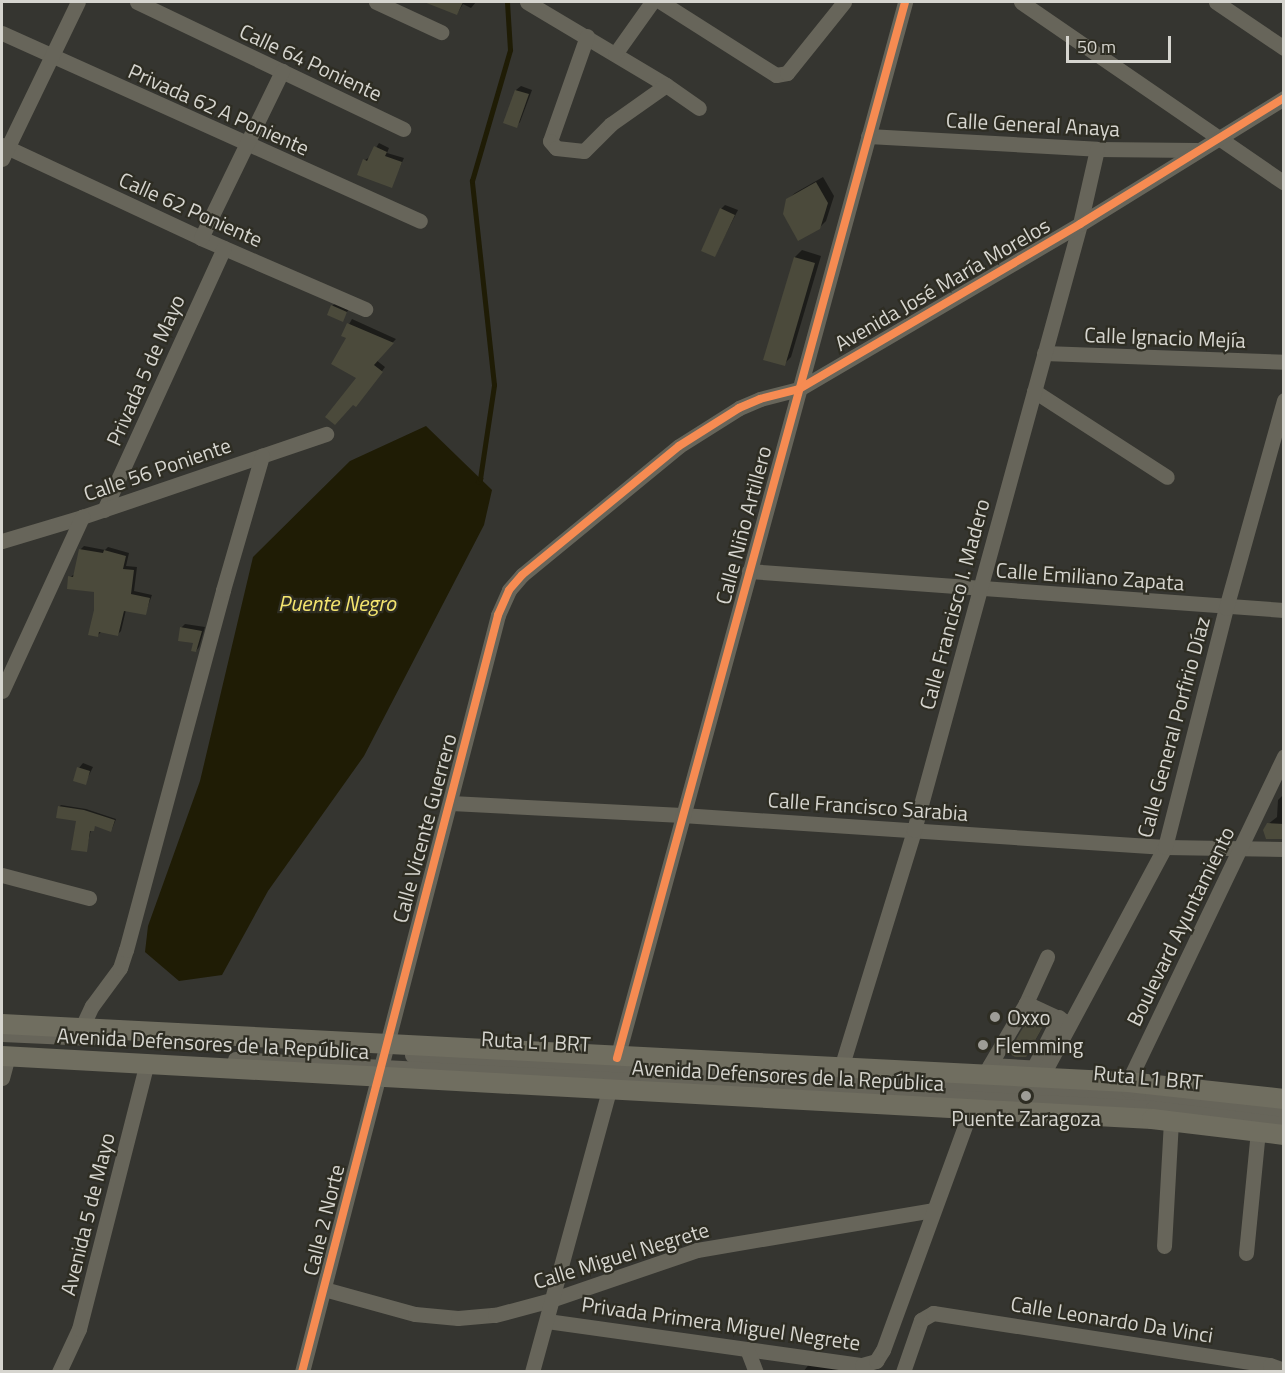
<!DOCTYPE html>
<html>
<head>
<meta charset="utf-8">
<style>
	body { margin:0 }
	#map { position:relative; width:1285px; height:1373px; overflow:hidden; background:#353530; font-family:"Titillium Web",sans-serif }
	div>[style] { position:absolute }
	.water>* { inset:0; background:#1f1c05 }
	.shadow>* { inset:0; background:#0007 }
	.stream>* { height:4.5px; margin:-2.25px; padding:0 2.25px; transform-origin:2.25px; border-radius:2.25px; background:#1f1c05 }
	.building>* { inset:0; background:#4b4a3b }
	.minor>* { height:15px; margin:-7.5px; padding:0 7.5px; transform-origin:7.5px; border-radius:7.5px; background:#67655a }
	.major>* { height:20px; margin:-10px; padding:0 10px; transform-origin:10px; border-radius:10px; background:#706e60 }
	.cycleway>* { height:8px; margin:-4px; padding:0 4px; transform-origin:4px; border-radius:4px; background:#f68b52 }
	.dots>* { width:16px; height:16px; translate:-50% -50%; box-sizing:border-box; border:3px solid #2e2d23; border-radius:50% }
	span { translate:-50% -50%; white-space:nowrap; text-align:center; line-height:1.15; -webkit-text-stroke:4.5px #2e2d23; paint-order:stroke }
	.street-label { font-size:21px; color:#d6d5cf }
	.poi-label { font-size:21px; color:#d6d5cf }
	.left { translate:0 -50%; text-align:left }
	.water-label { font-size:22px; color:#f4e56f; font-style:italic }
	.frame { position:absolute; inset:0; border:3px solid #d6d5cf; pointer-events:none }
	.scale { position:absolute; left:1066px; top:36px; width:105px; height:27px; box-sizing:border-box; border:3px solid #d6d5cf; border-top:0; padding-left:8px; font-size:18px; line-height:21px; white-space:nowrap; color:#d6d5cf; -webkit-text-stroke:4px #2e2d23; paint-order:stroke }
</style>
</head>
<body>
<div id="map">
	<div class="water">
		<div style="clip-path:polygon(426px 426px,492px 490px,484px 525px,364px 756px,268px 891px,222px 975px,179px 981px,145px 952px,148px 926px,200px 781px,253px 557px,350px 461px)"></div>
	</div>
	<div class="shadow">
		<div style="clip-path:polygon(440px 2px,476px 2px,471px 8px,463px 4px,457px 14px,438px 6px)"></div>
		<div style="clip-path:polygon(521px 86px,532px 90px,520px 122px,516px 126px,505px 122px,516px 90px)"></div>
		<div style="clip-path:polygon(379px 143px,389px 148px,387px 153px,404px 158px,391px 186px,365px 160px,370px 157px)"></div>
		<div style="clip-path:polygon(823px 177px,834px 196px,826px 221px,819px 228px,787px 200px,795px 193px)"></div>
		<div style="clip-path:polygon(725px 205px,738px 210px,715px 255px,721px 209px)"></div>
		<div style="clip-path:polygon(802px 250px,821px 256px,791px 357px,784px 364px,795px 257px)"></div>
		<div style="clip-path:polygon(337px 302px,350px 307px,342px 320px,332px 306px)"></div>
		<div style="clip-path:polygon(352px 319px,396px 339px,376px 360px,385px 367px,360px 401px,358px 378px,348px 338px,343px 335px)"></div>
		<div style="clip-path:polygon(84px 546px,105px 550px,108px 547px,129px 553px,126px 566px,137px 567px,134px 591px,152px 595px,145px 614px,126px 610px,121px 631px,117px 635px,102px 631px,98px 635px,95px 591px,70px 577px,75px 574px,80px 550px)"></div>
		<div style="clip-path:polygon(185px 624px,205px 627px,199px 647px,196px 651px,195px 642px,181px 628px)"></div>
		<div style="clip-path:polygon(83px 763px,93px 767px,85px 783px,79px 768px)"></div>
		<div style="clip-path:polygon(1284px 794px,1284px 839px,1268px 824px,1277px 817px,1278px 800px)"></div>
		<div style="clip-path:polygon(61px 805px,86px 809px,116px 819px,112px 829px,96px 825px,91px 830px,86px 850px,78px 819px,59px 807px)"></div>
		<div style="clip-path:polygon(1033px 1015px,1046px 1021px,1028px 1054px,1011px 1052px)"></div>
		<div style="clip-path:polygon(814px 1358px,845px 1362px,842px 1372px,803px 1372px)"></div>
	</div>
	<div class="stream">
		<div style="left:478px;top:482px;width:4px;rotate:-56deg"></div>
		<div style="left:480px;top:479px;width:95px;rotate:-81.5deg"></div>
		<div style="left:494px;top:385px;width:205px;rotate:-96.2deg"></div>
		<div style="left:472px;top:181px;width:136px;rotate:-73.8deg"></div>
		<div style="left:510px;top:50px;width:48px;rotate:-93.6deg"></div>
	</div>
	<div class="building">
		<div style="clip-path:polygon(424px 2px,463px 2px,457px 15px)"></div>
		<div style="clip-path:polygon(515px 90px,529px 94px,517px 128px,503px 123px)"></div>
		<div style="clip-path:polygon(374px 146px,387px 152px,385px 156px,402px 162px,392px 188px,357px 175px,363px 159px,367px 161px)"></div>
		<div style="clip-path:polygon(816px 182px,828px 203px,820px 229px,798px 241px,783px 214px,786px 199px)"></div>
		<div style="clip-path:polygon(720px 208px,735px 215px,715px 257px,701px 251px)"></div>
		<div style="clip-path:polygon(794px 257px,815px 263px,785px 366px,763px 360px)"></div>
		<div style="clip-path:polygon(331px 305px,347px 312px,343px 322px,327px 315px)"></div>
		<div style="clip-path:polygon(347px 323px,394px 343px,374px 365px,383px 372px,356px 407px,353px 405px,335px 425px,325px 417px,356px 378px,331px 364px,346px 338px,341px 336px)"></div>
		<div style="clip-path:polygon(79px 549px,103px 553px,104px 550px,126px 556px,123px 569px,134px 570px,131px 594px,150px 598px,146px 615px,124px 611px,118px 636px,99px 632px,98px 637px,88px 635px,94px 610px,94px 592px,67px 589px,68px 576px,73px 577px)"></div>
		<div style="clip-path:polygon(180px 627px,202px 631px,196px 652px,191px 651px,193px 643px,178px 641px)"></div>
		<div style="clip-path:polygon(77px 767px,90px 771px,86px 785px,73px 781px)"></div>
		<div style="clip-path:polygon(58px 806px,84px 810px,115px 820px,111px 832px,95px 826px,94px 831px,90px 831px,87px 852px,71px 850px,76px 821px,56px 818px)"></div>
		<div style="clip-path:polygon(1267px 823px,1284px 824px,1284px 839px,1266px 839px,1263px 830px)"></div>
		<div style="clip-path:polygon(1030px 1016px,1045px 1023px,1026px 1057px,1015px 1057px,1008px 1053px)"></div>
	</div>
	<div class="minor">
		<div style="left:137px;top:2px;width:295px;rotate:25.5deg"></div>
		<div style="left:376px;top:2px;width:72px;rotate:24.8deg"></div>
		<div style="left:527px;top:2px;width:162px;rotate:30.8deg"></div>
		<div style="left:666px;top:85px;width:40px;rotate:34.9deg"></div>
		<div style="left:661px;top:2px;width:136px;rotate:32.4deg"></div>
		<div style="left:776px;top:75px;width:11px;rotate:-10deg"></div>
		<div style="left:787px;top:73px;width:91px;rotate:-51.2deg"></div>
		<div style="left:1021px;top:2px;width:319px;rotate:34.5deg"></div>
		<div style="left:1216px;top:2px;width:82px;rotate:34.1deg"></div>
		<div style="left:2px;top:33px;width:458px;rotate:24.2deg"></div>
		<div style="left:587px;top:36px;width:111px;rotate:109.4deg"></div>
		<div style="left:550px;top:141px;width:9px;rotate:49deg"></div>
		<div style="left:556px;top:148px;width:28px;rotate:6deg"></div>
		<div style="left:584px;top:151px;width:38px;rotate:-45deg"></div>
		<div style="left:611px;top:124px;width:67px;rotate:-35.3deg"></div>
		<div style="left:615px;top:54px;width:64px;rotate:-54.6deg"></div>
		<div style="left:868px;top:136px;width:229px;rotate:3.2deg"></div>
		<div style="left:1097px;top:149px;width:99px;rotate:0.6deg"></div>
		<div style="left:2px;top:145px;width:220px;rotate:25deg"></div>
		<div style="left:201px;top:238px;width:179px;rotate:23.4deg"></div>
		<div style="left:2px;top:159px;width:174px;rotate:-64.2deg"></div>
		<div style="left:201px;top:238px;width:186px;rotate:-64.1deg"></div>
		<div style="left:1044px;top:353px;width:240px;rotate:2.1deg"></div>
		<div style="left:1034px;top:391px;width:158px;rotate:32.9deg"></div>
		<div style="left:104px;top:510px;width:288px;rotate:-65.4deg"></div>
		<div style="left:2px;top:541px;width:84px;rotate:-16.7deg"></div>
		<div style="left:82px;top:517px;width:258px;rotate:-18.8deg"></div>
		<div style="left:749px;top:571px;width:536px;rotate:4.17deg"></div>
		<div style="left:2px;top:691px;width:192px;rotate:-65.3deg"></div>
		<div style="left:451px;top:803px;width:231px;rotate:3deg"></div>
		<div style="left:682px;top:815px;width:484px;rotate:3.8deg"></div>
		<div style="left:1165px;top:847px;width:119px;rotate:1deg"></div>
		<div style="left:2px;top:875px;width:90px;rotate:14.8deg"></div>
		<div style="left:1026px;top:1003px;width:51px;rotate:-65.5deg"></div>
		<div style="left:82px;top:1027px;width:23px;rotate:-65deg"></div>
		<div style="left:92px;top:1006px;width:47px;rotate:-53.6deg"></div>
		<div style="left:120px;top:968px;width:19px;rotate:-72deg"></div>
		<div style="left:126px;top:950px;width:373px;rotate:-74.9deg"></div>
		<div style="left:223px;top:590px;width:140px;rotate:-73.8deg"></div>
		<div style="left:2px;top:1034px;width:89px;rotate:2.6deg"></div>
		<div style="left:412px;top:1055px;width:741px;rotate:3.25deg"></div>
		<div style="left:1152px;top:1097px;width:133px;rotate:6.9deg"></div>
		<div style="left:617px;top:1058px;width:1095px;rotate:-74.74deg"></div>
		<div style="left:235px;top:1059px;width:919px;rotate:3.06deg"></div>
		<div style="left:1153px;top:1108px;width:132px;rotate:7deg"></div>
		<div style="left:990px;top:1065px;width:51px;rotate:3.4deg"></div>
		<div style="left:841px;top:1068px;width:249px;rotate:-72.9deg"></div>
		<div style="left:914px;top:830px;width:628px;rotate:-74.68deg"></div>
		<div style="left:1080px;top:224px;width:77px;rotate:-77.2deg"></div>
		<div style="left:984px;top:1075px;width:83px;rotate:-59.7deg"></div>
		<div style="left:1026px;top:1003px;width:47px;rotate:24.9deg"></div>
		<div style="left:1029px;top:1077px;width:67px;rotate:-63.4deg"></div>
		<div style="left:2px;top:1078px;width:23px;rotate:-75deg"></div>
		<div style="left:1041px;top:1078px;width:262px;rotate:-61.8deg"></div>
		<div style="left:1165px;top:847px;width:247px;rotate:-75.7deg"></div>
		<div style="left:1226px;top:608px;width:216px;rotate:-74.4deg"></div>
		<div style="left:1128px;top:1090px;width:8px;rotate:-90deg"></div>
		<div style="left:1128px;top:1082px;width:361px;rotate:-64.4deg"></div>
		<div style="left:1164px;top:1246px;width:125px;rotate:-86.8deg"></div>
		<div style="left:1246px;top:1253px;width:123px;rotate:-84.4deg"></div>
		<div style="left:324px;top:1289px;width:94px;rotate:15.4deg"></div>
		<div style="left:415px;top:1314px;width:43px;rotate:5.3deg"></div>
		<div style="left:458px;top:1318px;width:37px;rotate:-5deg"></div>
		<div style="left:495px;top:1315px;width:58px;rotate:-15deg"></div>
		<div style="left:551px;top:1300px;width:154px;rotate:-18.9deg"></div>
		<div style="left:697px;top:1250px;width:239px;rotate:-9.6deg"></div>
		<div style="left:547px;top:1321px;width:318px;rotate:8deg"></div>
		<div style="left:862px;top:1365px;width:15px;rotate:-16deg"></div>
		<div style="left:876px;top:1361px;width:13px;rotate:-58deg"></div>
		<div style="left:883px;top:1350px;width:257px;rotate:-69.9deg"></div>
		<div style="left:747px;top:1349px;width:25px;rotate:69deg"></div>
		<div style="left:59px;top:1372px;width:47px;rotate:-65.1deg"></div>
		<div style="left:79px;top:1329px;width:275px;rotate:-75.7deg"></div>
		<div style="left:302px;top:1372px;width:782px;rotate:-75.48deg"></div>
		<div style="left:498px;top:615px;width:27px;rotate:-66deg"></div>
		<div style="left:509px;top:590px;width:20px;rotate:-49deg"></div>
		<div style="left:522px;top:575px;width:203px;rotate:-39.4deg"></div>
		<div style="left:679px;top:446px;width:71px;rotate:-32.3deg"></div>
		<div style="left:739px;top:408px;width:23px;rotate:-23deg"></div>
		<div style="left:760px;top:399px;width:40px;rotate:-14.4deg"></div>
		<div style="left:799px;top:389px;width:326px;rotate:-30.4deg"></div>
		<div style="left:1080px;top:224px;width:240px;rotate:-31.7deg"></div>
		<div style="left:532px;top:1372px;width:292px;rotate:-74.7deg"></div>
		<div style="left:903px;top:1372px;width:55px;rotate:-70.9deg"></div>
		<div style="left:921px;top:1320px;width:14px;rotate:-30deg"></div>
		<div style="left:933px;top:1313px;width:341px;rotate:8.8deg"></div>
		<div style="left:1270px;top:1365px;width:15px;rotate:20deg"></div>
	</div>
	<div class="major">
		<div style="left:2px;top:1024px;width:1127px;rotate:2.95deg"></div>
		<div style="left:1128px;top:1082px;width:157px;rotate:6.2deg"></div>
		<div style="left:2px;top:1056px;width:1152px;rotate:3.14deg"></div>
		<div style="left:1152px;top:1119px;width:133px;rotate:6.9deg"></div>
	</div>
	<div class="cycleway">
		<div style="left:617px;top:1058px;width:1095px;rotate:-74.74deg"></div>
		<div style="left:302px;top:1372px;width:782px;rotate:-75.48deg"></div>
		<div style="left:498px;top:615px;width:27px;rotate:-66deg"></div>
		<div style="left:509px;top:590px;width:20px;rotate:-49deg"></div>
		<div style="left:522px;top:575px;width:203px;rotate:-39.4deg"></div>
		<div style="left:679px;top:446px;width:71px;rotate:-32.3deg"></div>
		<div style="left:739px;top:408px;width:23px;rotate:-23deg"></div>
		<div style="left:760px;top:399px;width:40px;rotate:-14.4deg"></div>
		<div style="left:799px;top:389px;width:326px;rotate:-30.4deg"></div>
		<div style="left:1080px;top:224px;width:240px;rotate:-31.7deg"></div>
	</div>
	<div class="dots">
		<div style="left:995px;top:1017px;background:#9e9d97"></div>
		<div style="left:983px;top:1045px;background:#9e9d97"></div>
		<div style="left:1026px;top:1096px;background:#9e9d97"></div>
	</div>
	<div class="street-label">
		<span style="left:311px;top:62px;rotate:25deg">Calle 64 Poniente</span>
		<span style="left:219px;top:109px;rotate:24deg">Privada 62 A Poniente</span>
		<span style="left:1033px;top:124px;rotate:3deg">Calle General Anaya</span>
		<span style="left:191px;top:209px;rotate:24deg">Calle 62 Poniente</span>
		<span style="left:942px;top:284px;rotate:-30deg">Avenida José María Morelos</span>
		<span style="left:1165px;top:337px;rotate:2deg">Calle Ignacio Mejía</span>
		<span style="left:145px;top:370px;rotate:-66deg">Privada 5 de Mayo</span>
		<span style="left:157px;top:469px;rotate:-19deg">Calle 56 Poniente</span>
		<span style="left:743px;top:525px;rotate:-75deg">Calle Niño Artillero</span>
		<span style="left:1090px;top:576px;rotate:4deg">Calle Emiliano Zapata</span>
		<span style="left:954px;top:604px;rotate:-75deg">Calle Francisco I. Madero</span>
		<span style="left:1173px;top:727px;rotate:-75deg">Calle General Porfirio Díaz</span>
		<span style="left:868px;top:806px;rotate:4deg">Calle Francisco Sarabia</span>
		<span style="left:424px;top:828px;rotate:-75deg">Calle Vicente Guerrero</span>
		<span style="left:1180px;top:926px;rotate:-64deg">Boulevard Ayuntamiento</span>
		<span style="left:536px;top:1041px;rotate:3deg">Ruta L1 BRT</span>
		<span style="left:213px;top:1043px;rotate:3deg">Avenida Defensores de la República</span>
		<span style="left:788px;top:1075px;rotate:3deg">Avenida Defensores de la República</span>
		<span style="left:1148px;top:1077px;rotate:5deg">Ruta L1 BRT</span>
		<span style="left:87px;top:1214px;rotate:-76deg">Avenida 5 de Mayo</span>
		<span style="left:323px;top:1220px;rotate:-76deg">Calle 2 Norte</span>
		<span style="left:621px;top:1255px;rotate:-17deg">Calle Miguel Negrete</span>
		<span style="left:1112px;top:1319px;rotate:9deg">Calle Leonardo Da Vinci</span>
		<span style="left:721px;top:1323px;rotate:8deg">Privada Primera Miguel Negrete</span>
	</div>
	<div class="poi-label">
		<span class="left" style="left:1007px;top:1017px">Oxxo</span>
		<span class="left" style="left:995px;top:1045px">Flemming</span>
		<span style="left:1026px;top:1118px">Puente Zaragoza</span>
	</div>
	<div class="water-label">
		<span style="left:337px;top:604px">Puente Negro</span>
	</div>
	<div class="frame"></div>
	<div class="scale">50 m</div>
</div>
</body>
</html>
